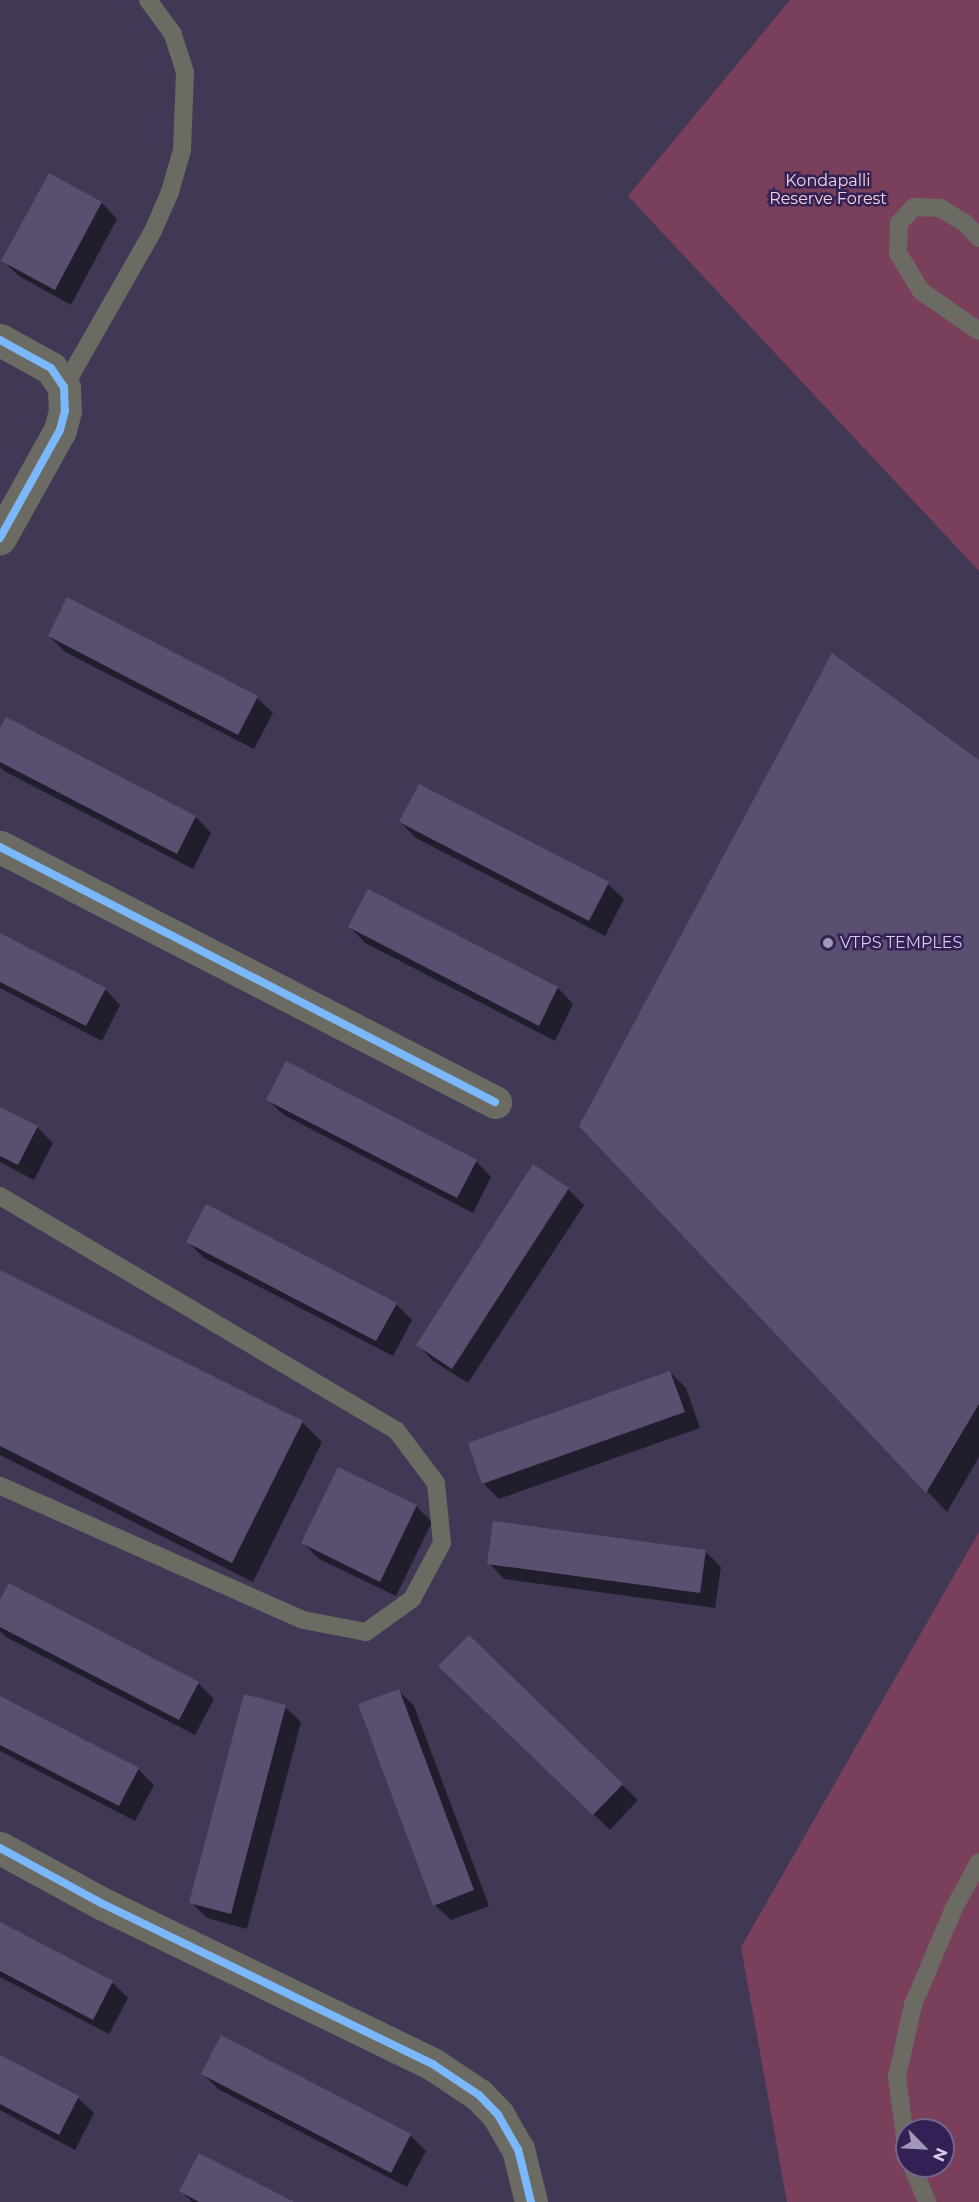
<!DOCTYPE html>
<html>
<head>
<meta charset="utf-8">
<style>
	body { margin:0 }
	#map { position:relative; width:979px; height:2202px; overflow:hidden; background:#413855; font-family:Montserrat,sans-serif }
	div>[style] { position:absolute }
	.green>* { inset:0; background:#7a3f5a }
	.shadow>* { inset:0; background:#0007 }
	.building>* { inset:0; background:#5a4f71 }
	.service>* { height:18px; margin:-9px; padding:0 9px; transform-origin:9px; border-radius:9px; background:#6b6b63 }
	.minor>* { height:33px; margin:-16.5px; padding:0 16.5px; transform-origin:16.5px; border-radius:16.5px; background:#6b6b63 }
	.cycleway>* { height:8px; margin:-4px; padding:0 4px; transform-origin:4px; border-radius:4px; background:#7ab7fb }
	.dots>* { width:16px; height:16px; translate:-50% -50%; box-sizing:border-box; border:3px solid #332155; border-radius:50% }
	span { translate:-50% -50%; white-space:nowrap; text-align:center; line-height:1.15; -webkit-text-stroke:5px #332155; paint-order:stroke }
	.park-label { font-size:16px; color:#f3d3dd }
	.poi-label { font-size:16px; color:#d4cced }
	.left { translate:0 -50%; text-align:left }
	.north { position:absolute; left:895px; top:2118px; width:60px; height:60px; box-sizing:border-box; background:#332155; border:2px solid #736592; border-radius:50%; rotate:114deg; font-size:16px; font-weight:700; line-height:24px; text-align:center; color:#d4cced }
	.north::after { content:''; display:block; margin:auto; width:21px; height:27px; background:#a198b8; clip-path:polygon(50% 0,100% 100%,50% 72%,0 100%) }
</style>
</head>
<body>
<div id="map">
	<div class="green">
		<div style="clip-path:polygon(790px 0,979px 0,979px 571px,628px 196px)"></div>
		<div style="clip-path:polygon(evenodd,979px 1532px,979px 2202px,787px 2202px,741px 1947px,979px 1532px,907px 2130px,943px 2130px,943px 2166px,907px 2166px,907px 2130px)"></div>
	</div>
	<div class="shadow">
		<div style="clip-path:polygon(49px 175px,102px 203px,117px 219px,71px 305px,19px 276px,3px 261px)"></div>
		<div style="clip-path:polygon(49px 636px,257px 698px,273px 713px,254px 749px,65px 652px)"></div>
		<div style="clip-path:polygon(0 732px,196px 817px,211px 833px,193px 869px,4px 771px,0 767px)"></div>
		<div style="clip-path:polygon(979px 762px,979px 1457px,947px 1512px,581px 1126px)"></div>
		<div style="clip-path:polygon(400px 822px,608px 884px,624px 899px,605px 936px,416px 838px)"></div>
		<div style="clip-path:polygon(368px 891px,558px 988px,573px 1004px,555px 1041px,365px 943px,350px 927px)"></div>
		<div style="clip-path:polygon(0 935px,105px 989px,120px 1005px,102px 1041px,0 988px)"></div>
		<div style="clip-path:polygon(268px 1100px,476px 1161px,491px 1177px,473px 1213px,284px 1115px)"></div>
		<div style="clip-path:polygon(0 1108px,37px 1127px,53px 1143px,34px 1180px,0 1162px)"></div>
		<div style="clip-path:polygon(568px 1189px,584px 1205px,468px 1383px,433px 1361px,418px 1345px)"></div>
		<div style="clip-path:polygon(188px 1242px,396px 1304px,412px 1320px,393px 1356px,204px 1258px)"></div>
		<div style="clip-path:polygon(0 1271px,302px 1422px,322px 1442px,253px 1582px,0 1455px)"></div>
		<div style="clip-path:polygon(670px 1372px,686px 1388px,700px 1428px,499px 1499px,483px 1483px)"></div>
		<div style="clip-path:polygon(416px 1506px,432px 1522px,396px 1596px,319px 1559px,303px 1543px)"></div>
		<div style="clip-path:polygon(705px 1551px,721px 1567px,715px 1608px,504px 1579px,489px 1563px)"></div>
		<div style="clip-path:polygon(0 1603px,198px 1683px,214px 1699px,195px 1735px,6px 1637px,0 1631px)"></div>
		<div style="clip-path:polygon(456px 1681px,622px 1785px,638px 1800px,610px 1830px)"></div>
		<div style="clip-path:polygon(398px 1690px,414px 1706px,489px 1906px,451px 1920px,435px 1905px)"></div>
		<div style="clip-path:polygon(0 1698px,138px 1769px,154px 1785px,135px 1821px,0 1751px)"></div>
		<div style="clip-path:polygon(285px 1707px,301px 1722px,247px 1929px,207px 1918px,191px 1902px)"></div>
		<div style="clip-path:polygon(0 1924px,112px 1982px,128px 1998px,109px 2034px,0 1977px)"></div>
		<div style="clip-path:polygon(0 2057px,78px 2098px,94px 2113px,75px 2150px,0 2110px)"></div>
		<div style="clip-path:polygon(203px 2074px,410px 2135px,426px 2151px,407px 2187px,218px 2089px)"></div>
		<div style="clip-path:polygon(181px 2191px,290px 2202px,192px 2202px)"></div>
	</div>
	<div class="building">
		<div style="clip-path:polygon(49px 173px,102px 202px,55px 290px,1px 261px)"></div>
		<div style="clip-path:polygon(67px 597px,258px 696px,238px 735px,48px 636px)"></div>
		<div style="clip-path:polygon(832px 653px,979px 760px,979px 1404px,926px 1493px,579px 1126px)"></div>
		<div style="clip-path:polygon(6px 717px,196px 816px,177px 854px,0 762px,0 728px)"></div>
		<div style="clip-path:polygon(419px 784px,609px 882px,589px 921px,399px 822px)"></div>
		<div style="clip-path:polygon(368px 889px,558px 987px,539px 1026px,348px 927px)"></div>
		<div style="clip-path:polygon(0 933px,106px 988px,86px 1026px,0 982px)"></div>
		<div style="clip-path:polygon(286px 1061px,477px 1160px,457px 1198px,266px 1100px)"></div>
		<div style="clip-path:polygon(0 1107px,38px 1126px,18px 1165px,0 1156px)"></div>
		<div style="clip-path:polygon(533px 1164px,569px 1188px,452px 1369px,416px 1345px)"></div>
		<div style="clip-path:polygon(206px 1204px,397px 1303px,376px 1341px,186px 1242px)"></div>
		<div style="clip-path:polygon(0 1270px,303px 1421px,232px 1563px,0 1446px)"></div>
		<div style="clip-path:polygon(670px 1371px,685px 1412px,482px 1484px,468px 1443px)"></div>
		<div style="clip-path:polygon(338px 1467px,417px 1505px,380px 1582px,301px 1543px)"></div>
		<div style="clip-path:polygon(493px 1521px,706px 1550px,700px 1593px,487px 1564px)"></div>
		<div style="clip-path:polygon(9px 1583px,199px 1682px,179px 1720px,0 1627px,0 1600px)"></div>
		<div style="clip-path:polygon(469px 1635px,623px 1784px,593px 1815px,438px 1666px)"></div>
		<div style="clip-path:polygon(399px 1689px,474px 1890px,433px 1906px,358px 1704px)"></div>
		<div style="clip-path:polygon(244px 1694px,286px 1705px,231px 1914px,189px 1903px)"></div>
		<div style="clip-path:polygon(0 1696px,139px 1768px,119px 1806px,0 1745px)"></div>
		<div style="clip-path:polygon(0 1922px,113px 1981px,93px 2020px,0 1971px)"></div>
		<div style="clip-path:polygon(221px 2035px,411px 2134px,391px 2173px,201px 2074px)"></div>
		<div style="clip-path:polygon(0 2055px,79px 2096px,59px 2135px,0 2104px)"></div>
		<div style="clip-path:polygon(199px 2153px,294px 2202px,199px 2202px,179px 2191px)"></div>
	</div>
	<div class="service">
		<div style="left:979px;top:238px;width:21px;rotate:-133deg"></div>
		<div style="left:965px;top:223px;width:29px;rotate:-149deg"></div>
		<div style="left:940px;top:208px;width:26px;rotate:-178deg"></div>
		<div style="left:914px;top:207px;width:22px;rotate:133deg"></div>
		<div style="left:899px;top:223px;width:30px;rotate:92deg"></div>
		<div style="left:898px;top:253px;width:44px;rotate:58.8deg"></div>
		<div style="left:921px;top:291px;width:70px;rotate:34.6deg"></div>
		<div style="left:64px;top:387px;width:180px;rotate:-60.3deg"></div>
		<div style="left:153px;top:231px;width:43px;rotate:-66.4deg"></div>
		<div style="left:170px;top:192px;width:44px;rotate:-74.1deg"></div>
		<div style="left:182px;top:150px;width:78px;rotate:-87.8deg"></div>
		<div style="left:185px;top:72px;width:40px;rotate:-108deg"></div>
		<div style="left:173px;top:34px;width:42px;rotate:-126.3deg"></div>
		<div style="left:0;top:1196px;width:460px;rotate:30.6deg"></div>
		<div style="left:396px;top:1430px;width:66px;rotate:53deg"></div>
		<div style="left:436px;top:1483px;width:60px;rotate:84.3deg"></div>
		<div style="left:442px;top:1543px;width:64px;rotate:118.2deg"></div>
		<div style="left:412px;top:1599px;width:57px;rotate:144.3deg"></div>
		<div style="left:366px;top:1632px;width:64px;rotate:-169.2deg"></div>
		<div style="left:303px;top:1620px;width:331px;rotate:-156.1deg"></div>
		<div style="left:907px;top:2153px;width:77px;rotate:-97.5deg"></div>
		<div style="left:897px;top:2077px;width:74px;rotate:-77.5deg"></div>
		<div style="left:913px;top:2005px;width:105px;rotate:-67.1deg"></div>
		<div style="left:954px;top:1908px;width:52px;rotate:-61.5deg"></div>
		<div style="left:912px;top:2166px;width:39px;rotate:67deg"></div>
	</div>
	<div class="minor">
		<div style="left:0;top:340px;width:58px;rotate:28.8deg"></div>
		<div style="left:51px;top:368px;width:23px;rotate:56deg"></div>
		<div style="left:64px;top:387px;width:24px;rotate:88deg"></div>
		<div style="left:65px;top:411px;width:20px;rotate:105deg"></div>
		<div style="left:60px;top:430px;width:124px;rotate:119.1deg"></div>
		<div style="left:0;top:847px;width:557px;rotate:27.26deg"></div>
		<div style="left:0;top:1848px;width:115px;rotate:28.6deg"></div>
		<div style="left:101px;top:1903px;width:370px;rotate:25.9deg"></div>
		<div style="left:434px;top:2065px;width:54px;rotate:33.7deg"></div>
		<div style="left:479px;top:2095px;width:28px;rotate:46deg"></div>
		<div style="left:498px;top:2115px;width:39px;rotate:60deg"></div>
		<div style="left:518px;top:2149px;width:55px;rotate:76.2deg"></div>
	</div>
	<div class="cycleway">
		<div style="left:0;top:340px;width:58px;rotate:28.8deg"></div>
		<div style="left:51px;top:368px;width:23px;rotate:56deg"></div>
		<div style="left:64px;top:387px;width:24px;rotate:88deg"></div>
		<div style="left:65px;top:411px;width:20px;rotate:105deg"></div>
		<div style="left:60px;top:430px;width:124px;rotate:119.1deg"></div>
		<div style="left:0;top:847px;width:557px;rotate:27.26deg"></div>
		<div style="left:0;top:1848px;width:115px;rotate:28.6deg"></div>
		<div style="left:101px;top:1903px;width:370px;rotate:25.9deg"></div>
		<div style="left:434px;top:2065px;width:54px;rotate:33.7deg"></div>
		<div style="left:479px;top:2095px;width:28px;rotate:46deg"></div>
		<div style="left:498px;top:2115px;width:39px;rotate:60deg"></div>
		<div style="left:518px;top:2149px;width:55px;rotate:76.2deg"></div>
	</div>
	<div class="dots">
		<div style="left:828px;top:943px;background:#a198b8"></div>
	</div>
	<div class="park-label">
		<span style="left:828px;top:190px">Kondapalli<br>Reserve Forest</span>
	</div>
	<div class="poi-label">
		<span class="left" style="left:840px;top:943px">VTPS TEMPLES</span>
	</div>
	<div class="north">N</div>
</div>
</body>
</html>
